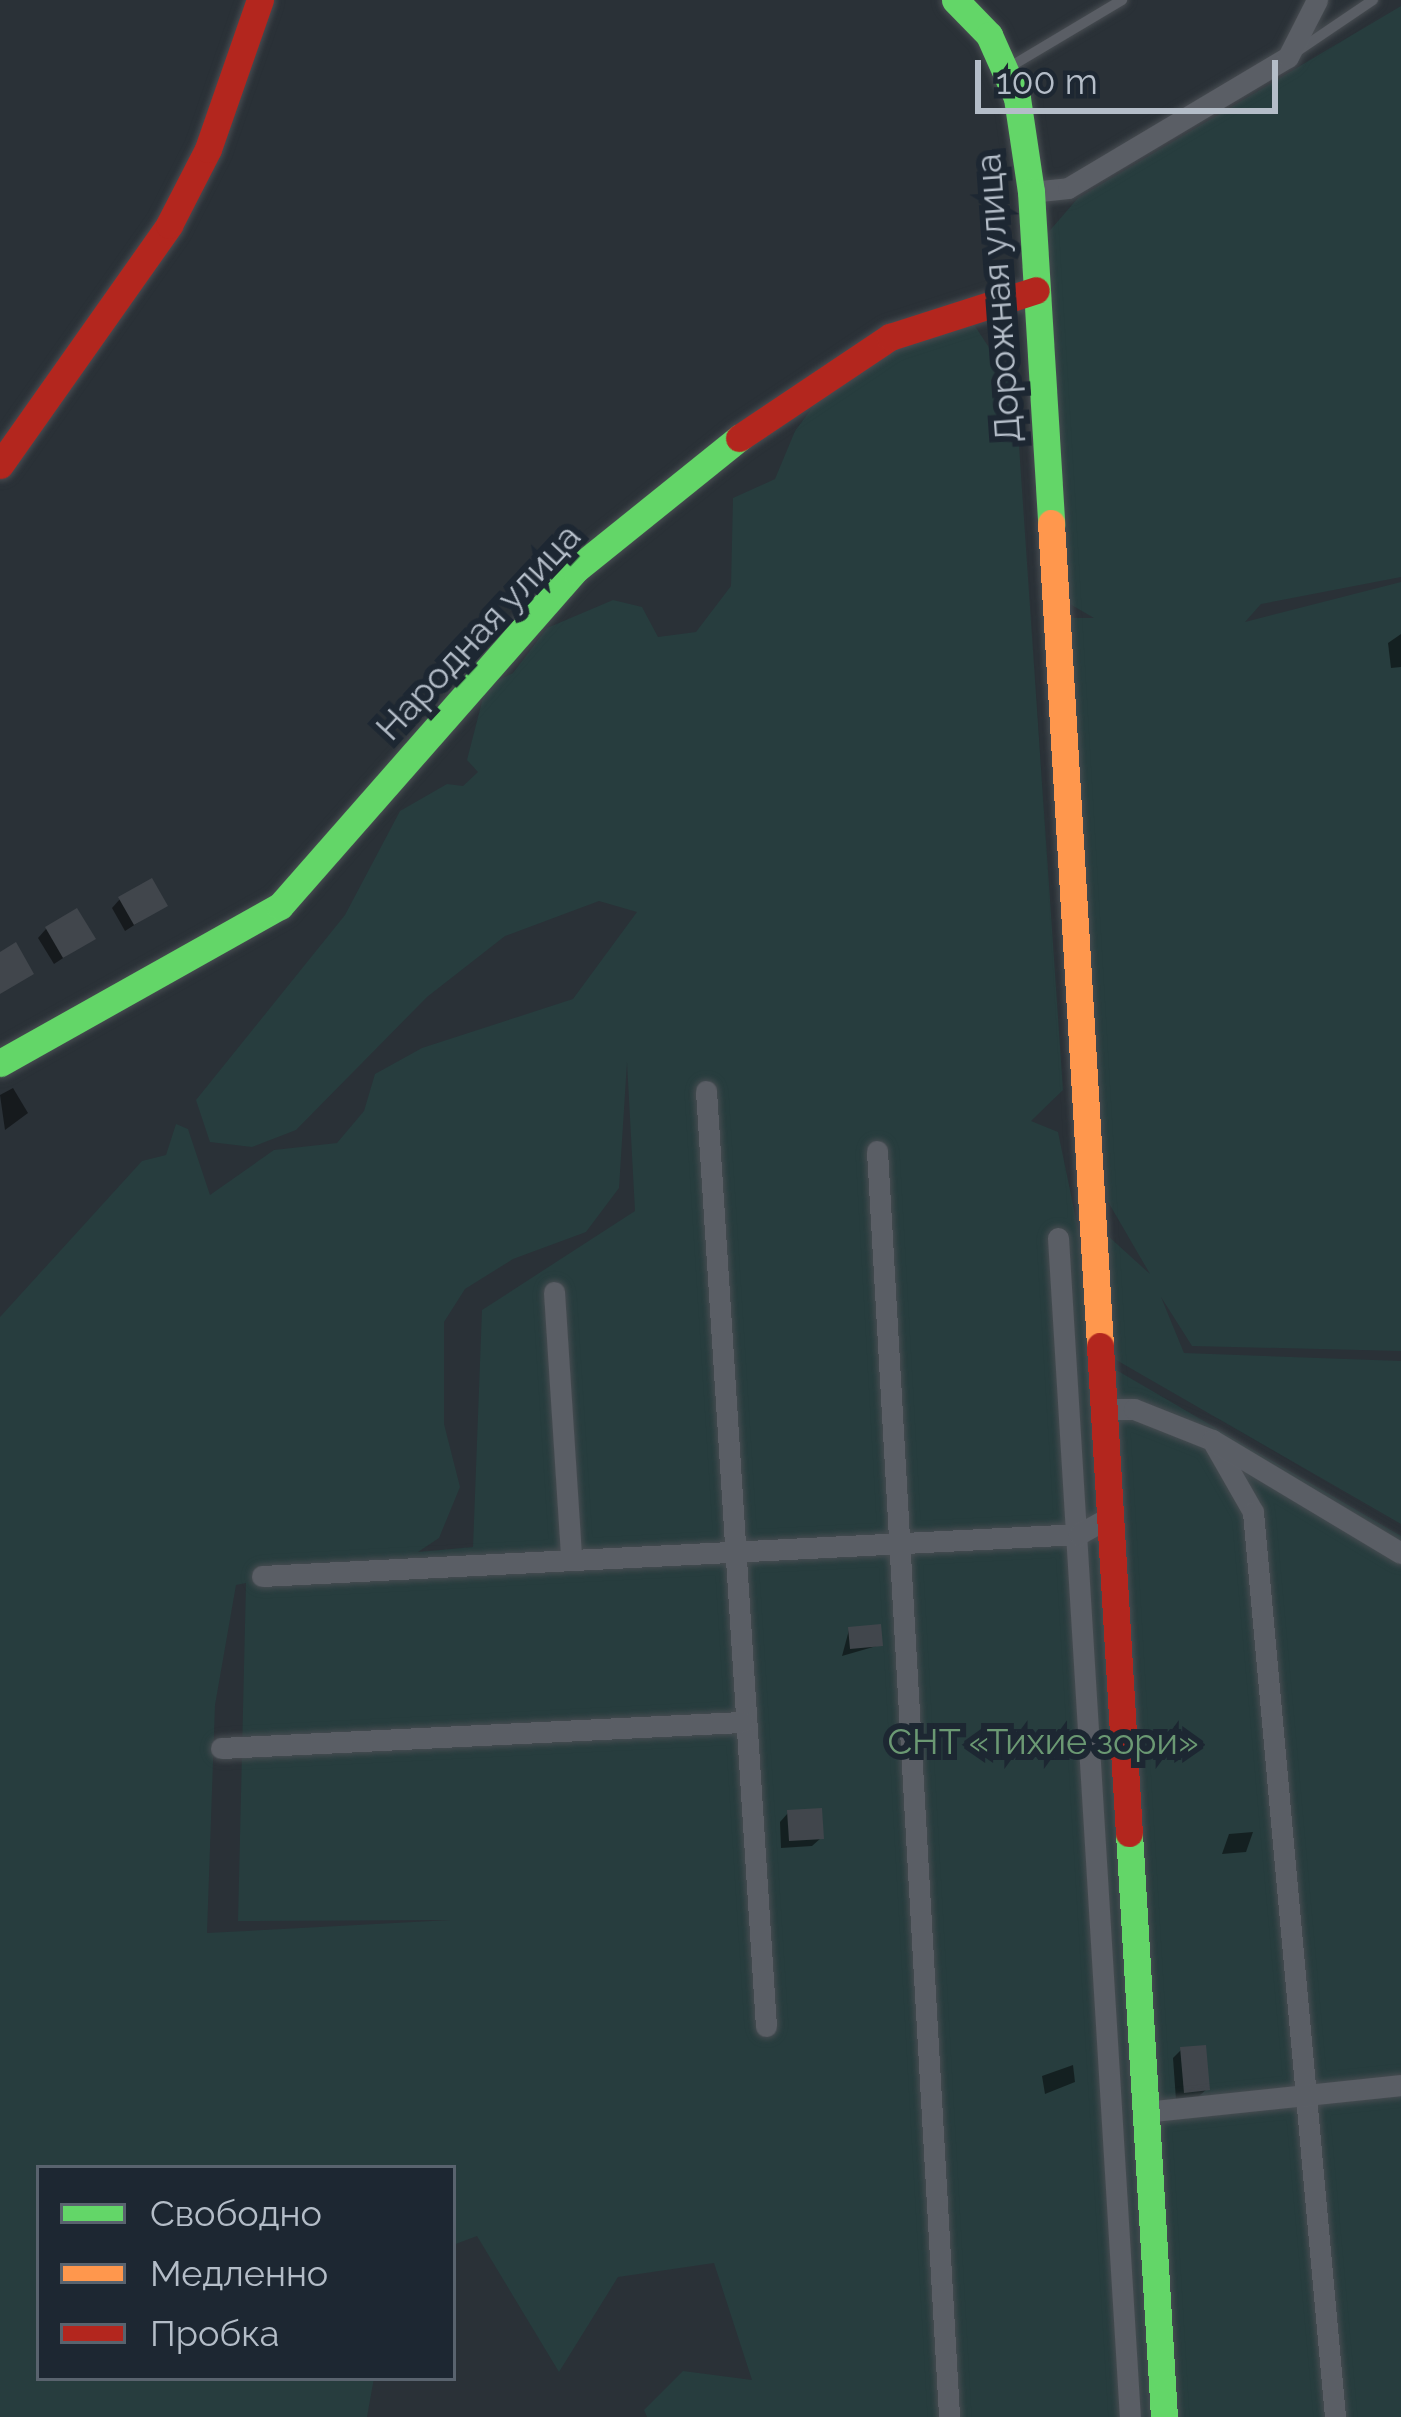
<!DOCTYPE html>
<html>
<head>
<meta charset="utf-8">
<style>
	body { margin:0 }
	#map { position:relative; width:1401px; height:2417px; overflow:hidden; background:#2a3137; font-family:Raleway,sans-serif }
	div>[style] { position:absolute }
	.green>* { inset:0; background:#273d3e }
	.shadow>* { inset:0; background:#0007 }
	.building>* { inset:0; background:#41464c }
	.roads { filter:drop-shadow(0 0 3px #484d52) drop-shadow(0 0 3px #484d52) }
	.lane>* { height:10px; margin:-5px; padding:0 5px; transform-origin:5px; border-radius:5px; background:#5a5e65 }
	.street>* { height:21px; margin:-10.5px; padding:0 10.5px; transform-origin:10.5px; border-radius:10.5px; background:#5a5e65 }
	.fast>* { height:27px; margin:-13.5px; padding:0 13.5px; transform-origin:13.5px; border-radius:13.5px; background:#63d668 }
	.slow>* { height:27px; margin:-13.5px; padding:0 13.5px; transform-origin:13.5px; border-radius:13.5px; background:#ff974d }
	.jam>* { height:27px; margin:-13.5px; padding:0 13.5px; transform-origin:13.5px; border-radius:13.5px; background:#b3261e }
	span { translate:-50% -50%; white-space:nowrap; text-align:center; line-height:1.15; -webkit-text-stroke:12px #1d2732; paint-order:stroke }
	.street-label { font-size:36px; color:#b4bdc8 }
	.park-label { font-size:36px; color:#6b9973 }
	.legend { position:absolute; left:36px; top:2165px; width:420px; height:216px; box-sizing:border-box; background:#1d2732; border:3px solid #59636e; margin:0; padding:15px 21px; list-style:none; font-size:36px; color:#b4bdc8 }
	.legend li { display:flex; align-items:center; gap:24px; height:60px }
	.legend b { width:60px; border:3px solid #59636e }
	.scale { position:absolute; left:975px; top:60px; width:303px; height:54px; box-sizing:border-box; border:6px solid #b4bdc8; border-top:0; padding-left:15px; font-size:36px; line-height:42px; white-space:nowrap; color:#b4bdc8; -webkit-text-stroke:9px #1d2732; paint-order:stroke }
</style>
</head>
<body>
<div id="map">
	<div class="green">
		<div style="clip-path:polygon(1401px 6px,1401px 577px,1261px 604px,1245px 622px,1401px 582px,1401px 1351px,1192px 1346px,1161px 1297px,1184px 1353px,1401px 1361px,1401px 1524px,1111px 1357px,1107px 1235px,1150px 1274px,1107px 1200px,1069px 618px,1094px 618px,1056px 596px,1046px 235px,1078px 198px)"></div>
		<div style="clip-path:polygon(evenodd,969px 317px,1015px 387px,1063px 1090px,1031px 1121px,1058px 1132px,1106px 1364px,1401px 1536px,1401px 2417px,647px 2417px,644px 2410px,683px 2371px,752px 2380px,714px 2263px,618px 2277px,559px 2372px,477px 2236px,453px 2245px,453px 2168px,39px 2168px,39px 2378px,374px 2378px,367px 2417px,0 2417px,0 1317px,142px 1161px,166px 1155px,176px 1124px,188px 1129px,210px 1195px,274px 1150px,337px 1143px,364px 1111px,375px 1074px,422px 1048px,573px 999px,637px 912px,599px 901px,505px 936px,427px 997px,296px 1130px,252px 1147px,210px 1142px,196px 1100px,345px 915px,400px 811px,447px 784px,463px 786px,478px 772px,467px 760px,486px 686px,513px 673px,547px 628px,613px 600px,642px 607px,658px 637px,696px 632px,731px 586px,733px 498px,775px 479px,795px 431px,824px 392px,911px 334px,969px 317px,627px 1062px,635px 1211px,482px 1310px,473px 1547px,418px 1552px,439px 1538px,460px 1487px,444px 1424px,444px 1322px,465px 1289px,513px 1259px,586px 1232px,619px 1188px,627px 1062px,969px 317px,246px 1583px,238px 1921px,451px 1920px,207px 1933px,215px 1705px,236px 1585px,246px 1583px)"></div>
	</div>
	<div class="shadow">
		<div style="clip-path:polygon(1401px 634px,1401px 667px,1391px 668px,1388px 643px)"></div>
		<div style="clip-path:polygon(120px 899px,164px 906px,125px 931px,112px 908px)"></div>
		<div style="clip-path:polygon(46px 929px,92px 939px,54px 964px,38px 938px)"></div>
		<div style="clip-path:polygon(13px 1088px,28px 1113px,5px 1130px,0 1095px)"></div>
		<div style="clip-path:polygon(849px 1630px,880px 1645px,842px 1656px)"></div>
		<div style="clip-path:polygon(788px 1813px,821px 1838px,812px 1846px,781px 1848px,780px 1822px)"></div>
		<div style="clip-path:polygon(1253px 1832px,1246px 1852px,1222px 1854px,1229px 1834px)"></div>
		<div style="clip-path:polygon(1181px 2050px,1207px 2089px,1198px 2097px,1176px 2100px,1173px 2058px)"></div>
		<div style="clip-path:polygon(1073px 2065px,1075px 2082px,1045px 2094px,1042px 2076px)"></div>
	</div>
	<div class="building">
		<div style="clip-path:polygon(152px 878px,168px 906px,134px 925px,118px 897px)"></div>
		<div style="clip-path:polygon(77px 908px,96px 939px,63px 958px,45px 927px)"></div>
		<div style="clip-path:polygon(16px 942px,34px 974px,0 994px,0 952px)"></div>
		<div style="clip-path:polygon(881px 1624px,883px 1646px,850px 1649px,848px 1627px)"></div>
		<div style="clip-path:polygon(822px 1808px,824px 1839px,789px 1841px,787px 1810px)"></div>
		<div style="clip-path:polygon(1206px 2045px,1210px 2090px,1184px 2093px,1180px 2047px)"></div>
	</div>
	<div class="roads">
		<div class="lane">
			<div style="left:1296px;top:52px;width:93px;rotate:-34deg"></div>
			<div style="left:1008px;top:68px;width:133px;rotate:-30.8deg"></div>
		</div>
		<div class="street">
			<div style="left:1031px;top:192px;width:37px;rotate:-6deg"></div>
			<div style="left:1068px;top:188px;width:256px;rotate:-30.8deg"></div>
			<div style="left:1288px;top:57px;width:64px;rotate:-63deg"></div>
			<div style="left:706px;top:1091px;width:937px;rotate:86.33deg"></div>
			<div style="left:877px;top:1151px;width:1268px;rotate:86.74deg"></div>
			<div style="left:1058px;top:1238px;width:1181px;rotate:86.51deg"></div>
			<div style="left:554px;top:1292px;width:267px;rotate:86.3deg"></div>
			<div style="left:1105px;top:1409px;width:29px"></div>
			<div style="left:1134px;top:1409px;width:84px;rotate:21.7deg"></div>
			<div style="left:1212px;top:1440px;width:83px;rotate:60.3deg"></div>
			<div style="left:1253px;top:1512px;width:909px;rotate:84.82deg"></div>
			<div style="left:1212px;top:1440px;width:220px;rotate:30.9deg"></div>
			<div style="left:262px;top:1576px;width:818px;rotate:-2.94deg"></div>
			<div style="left:1079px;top:1534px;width:35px;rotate:-29deg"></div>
			<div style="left:221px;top:1748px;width:522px;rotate:-2.86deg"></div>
			<div style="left:1144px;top:2112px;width:258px;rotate:-6deg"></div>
		</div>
		<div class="fast">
			<div style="left:955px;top:0;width:49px;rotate:45.8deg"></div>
			<div style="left:989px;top:35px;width:69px;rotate:66deg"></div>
			<div style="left:1017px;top:98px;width:95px;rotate:81.5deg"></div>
			<div style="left:1031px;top:192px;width:332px;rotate:86.5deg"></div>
			<div style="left:0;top:1063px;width:321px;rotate:-29.3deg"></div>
			<div style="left:280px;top:906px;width:447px;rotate:-48.7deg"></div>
			<div style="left:575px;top:570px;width:211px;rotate:-38.8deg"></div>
			<div style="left:1129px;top:1833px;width:585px;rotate:86.57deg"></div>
		</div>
		<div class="slow">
			<div style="left:1051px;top:523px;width:824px;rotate:86.59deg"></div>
		</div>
		<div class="jam">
			<div style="left:739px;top:438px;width:182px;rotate:-33.8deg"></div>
			<div style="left:890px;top:337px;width:153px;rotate:-17.8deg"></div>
			<div style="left:0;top:465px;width:294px;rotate:-54.8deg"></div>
			<div style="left:169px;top:225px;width:85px;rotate:-62.8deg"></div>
			<div style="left:208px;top:149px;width:158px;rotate:-70.8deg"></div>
			<div style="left:1100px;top:1346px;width:488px;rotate:86.6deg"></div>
		</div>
	</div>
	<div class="street-label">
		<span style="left:998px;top:298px;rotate:-94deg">Дорожная улица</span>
		<span style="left:478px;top:632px;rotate:-47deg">Народная улица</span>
	</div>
	<div class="park-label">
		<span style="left:1043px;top:1742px">СНТ «Тихие зори»</span>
	</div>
	<ul class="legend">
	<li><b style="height:15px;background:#63d668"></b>Свободно</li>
	<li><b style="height:15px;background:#ff974d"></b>Медленно</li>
	<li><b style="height:15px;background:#b3261e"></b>Пробка</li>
	</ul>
	<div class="scale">100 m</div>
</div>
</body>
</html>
